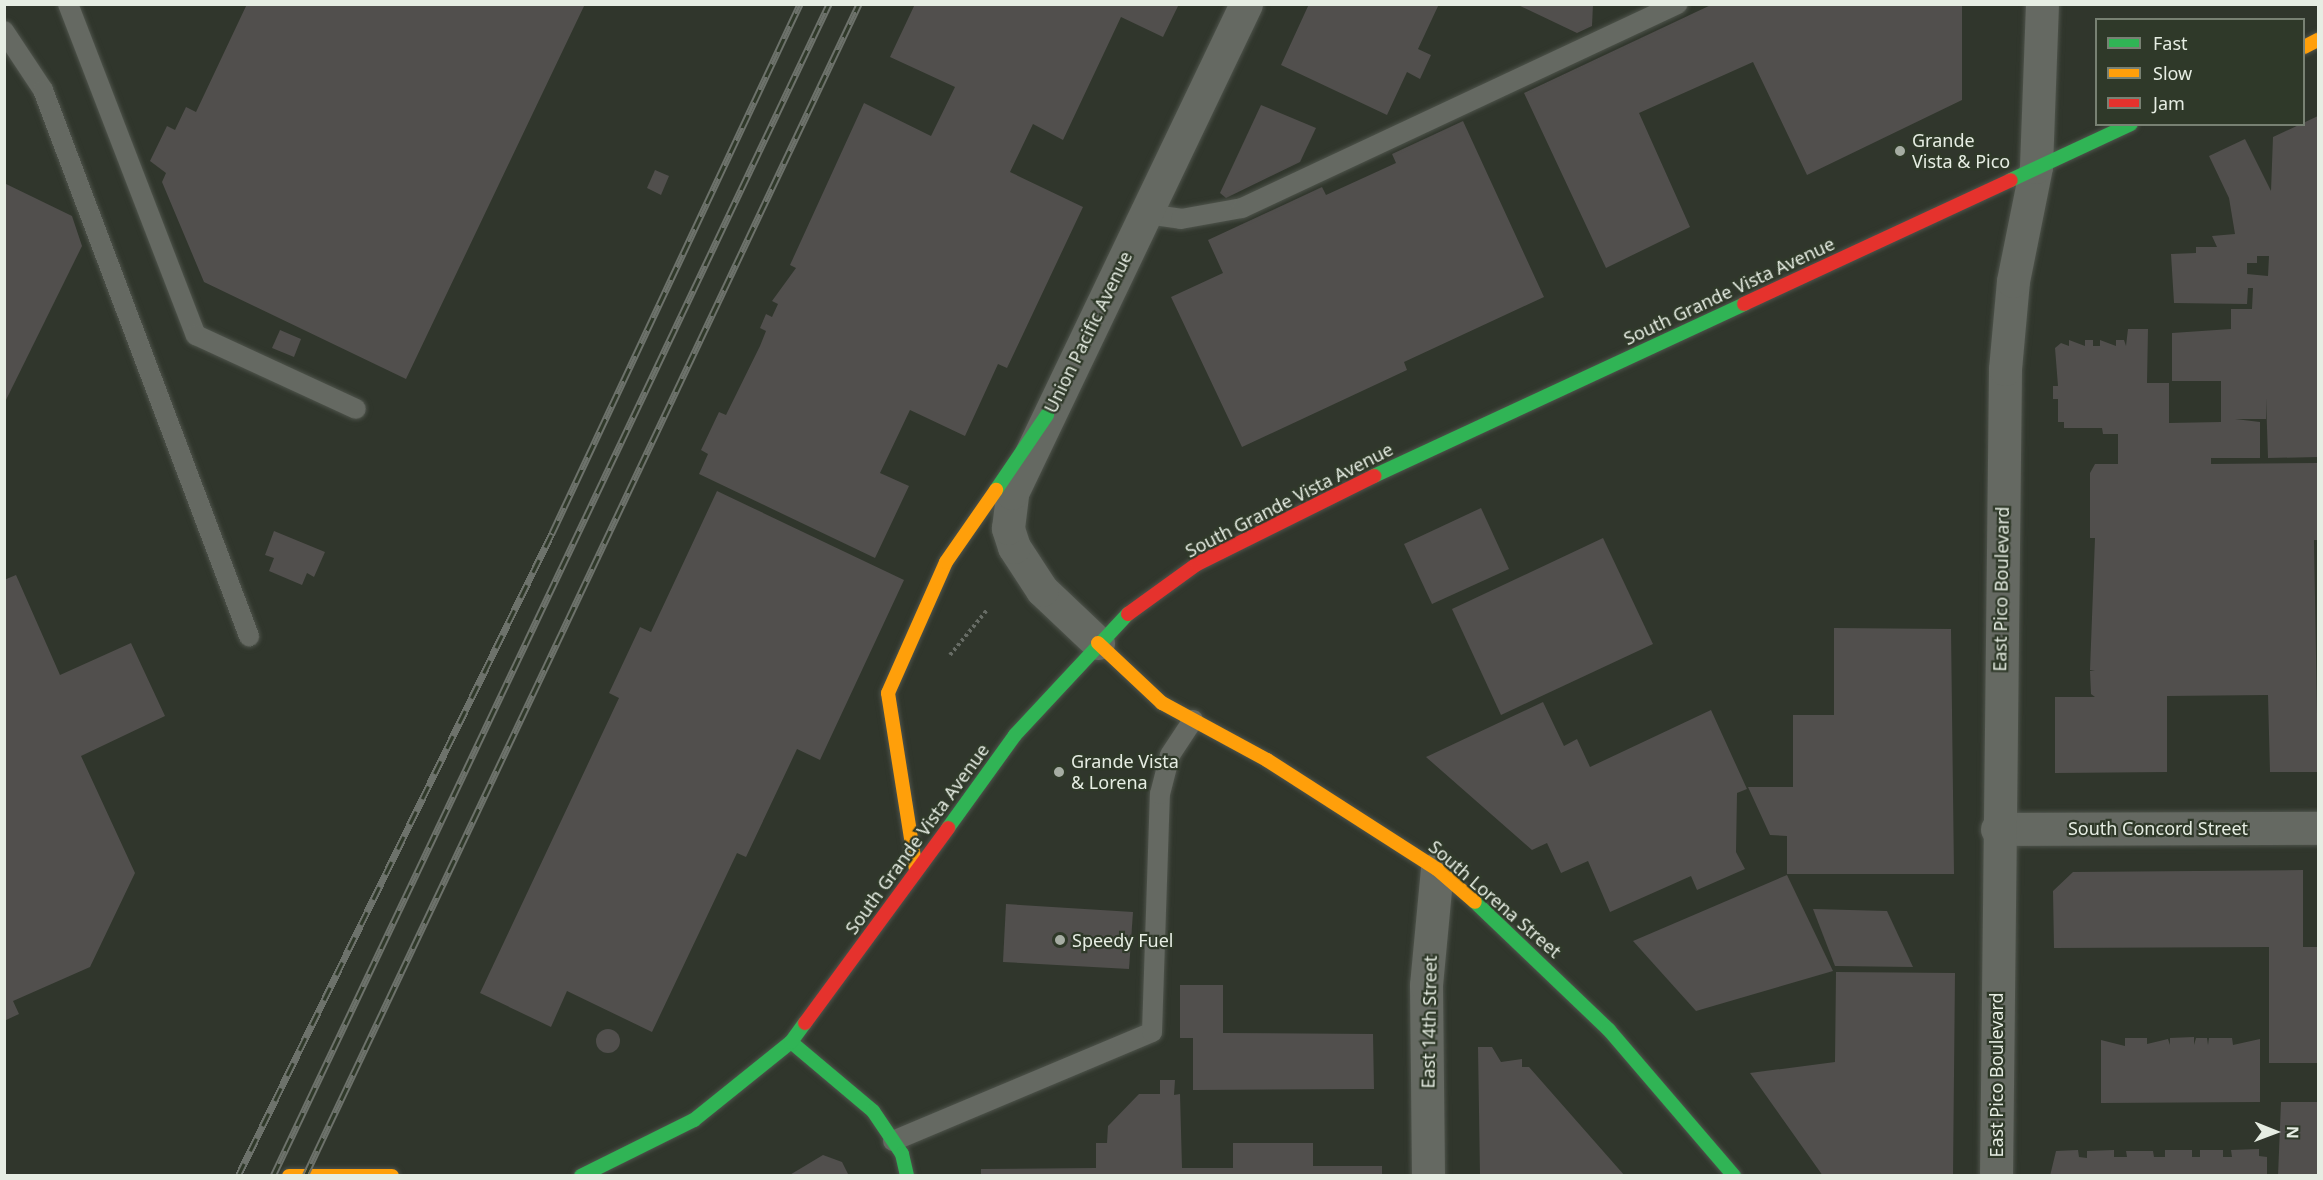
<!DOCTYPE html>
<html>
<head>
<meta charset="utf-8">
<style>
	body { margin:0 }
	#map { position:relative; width:2323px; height:1180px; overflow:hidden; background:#30362c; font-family:"Noto Sans",sans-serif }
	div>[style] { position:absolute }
	.building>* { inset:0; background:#514f4d }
	.round { border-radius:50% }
	.path>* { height:4px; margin-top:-2px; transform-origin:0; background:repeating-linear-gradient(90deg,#676c65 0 3px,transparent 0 6px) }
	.roads { filter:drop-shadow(0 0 2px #4e534b) drop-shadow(0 0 2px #4e534b) }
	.lane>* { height:20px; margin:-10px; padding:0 10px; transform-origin:10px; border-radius:10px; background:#656962 }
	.street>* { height:33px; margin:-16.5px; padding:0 16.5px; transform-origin:16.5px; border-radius:16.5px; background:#656962 }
	.fast>* { height:14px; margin:-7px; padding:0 7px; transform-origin:7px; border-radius:7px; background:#30b455 }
	.slow>* { height:14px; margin:-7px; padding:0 7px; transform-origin:7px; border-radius:7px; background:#ff9f0a }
	.jam>* { height:14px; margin:-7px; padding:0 7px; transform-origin:7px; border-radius:7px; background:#e5322d }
	.rail>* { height:7px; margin-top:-3.5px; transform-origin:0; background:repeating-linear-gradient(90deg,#2f3929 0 14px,#6d726b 0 28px); box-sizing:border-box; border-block:2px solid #6d726b }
	.dots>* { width:16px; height:16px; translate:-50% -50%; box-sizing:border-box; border:3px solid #2f3929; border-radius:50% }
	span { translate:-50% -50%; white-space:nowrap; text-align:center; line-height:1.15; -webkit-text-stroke:4.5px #2f3929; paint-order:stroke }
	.poi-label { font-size:18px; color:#e6ede3 }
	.left { translate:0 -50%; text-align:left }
	.street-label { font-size:18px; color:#e6ede3 }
	.frame { position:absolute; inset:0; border:6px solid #e6ede3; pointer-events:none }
	.legend { position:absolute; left:2095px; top:18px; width:210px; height:108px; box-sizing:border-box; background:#2f3929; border:2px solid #788173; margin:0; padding:8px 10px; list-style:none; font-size:18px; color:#e6ede3 }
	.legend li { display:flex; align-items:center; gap:12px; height:30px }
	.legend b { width:30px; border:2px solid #788173 }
	.north { position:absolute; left:2245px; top:1102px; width:60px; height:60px; -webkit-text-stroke:4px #2f3929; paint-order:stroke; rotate:91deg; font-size:16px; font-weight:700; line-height:24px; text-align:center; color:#e6ede3 }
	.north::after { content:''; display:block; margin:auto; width:21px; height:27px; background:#e6ede3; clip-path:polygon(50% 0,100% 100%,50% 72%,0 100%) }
</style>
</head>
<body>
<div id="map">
	<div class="building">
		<div style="clip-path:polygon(247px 4px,585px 4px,406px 379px,204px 282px,162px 182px,166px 173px,150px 161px,167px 126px,175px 130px,186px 107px,196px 112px)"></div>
		<div style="clip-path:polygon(915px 4px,1179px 4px,1163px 37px,1121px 17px,1063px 140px,1033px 124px,1010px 172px,1083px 207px,1007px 368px,998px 364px,965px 436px,910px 410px,880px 473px,909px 486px,875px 558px,699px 474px,708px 454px,701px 450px,719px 412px,726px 415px,760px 346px,766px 331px,760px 328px,766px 314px,772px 317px,778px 304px,772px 301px,796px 268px,790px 265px,864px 103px,931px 136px,955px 87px,890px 57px)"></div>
		<div style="clip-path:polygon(1309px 4px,1439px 4px,1418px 49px,1431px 55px,1420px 79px,1407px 72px,1387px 115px,1281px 65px)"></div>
		<div style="clip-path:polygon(1516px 4px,1593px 4px,1592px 26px,1577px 33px)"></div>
		<div style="clip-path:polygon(1713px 4px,1962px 4px,1962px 100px,1807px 175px,1753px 62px,1639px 113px,1690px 227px,1606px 268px,1524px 93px)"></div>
		<div style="clip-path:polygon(1261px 105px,1316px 128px,1300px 162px,1226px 198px,1220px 193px)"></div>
		<div style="clip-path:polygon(evenodd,2318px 116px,2318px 457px,2268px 458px,2266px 398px,2266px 419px,2235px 419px,2260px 422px,2260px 458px,2211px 458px,2211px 464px,2318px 463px,2318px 540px,2314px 540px,2318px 772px,2270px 772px,2268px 695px,2167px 696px,2167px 772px,2055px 773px,2055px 697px,2095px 697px,2091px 694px,2090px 671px,2095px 670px,2090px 670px,2095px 538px,2090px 538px,2090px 473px,2095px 464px,2118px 464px,2118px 434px,2103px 434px,2102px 428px,2064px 428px,2064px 422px,2058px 422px,2058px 399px,2053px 399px,2053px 386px,2058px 386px,2055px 348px,2061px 343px,2069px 346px,2069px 340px,2085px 346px,2085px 340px,2093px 340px,2093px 346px,2100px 346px,2100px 340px,2116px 346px,2116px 340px,2124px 340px,2126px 346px,2128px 329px,2148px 329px,2147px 383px,2169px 383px,2169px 423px,2221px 422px,2221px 381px,2172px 381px,2172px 333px,2231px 329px,2231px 309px,2252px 309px,2253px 288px,2248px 288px,2247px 304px,2174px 303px,2171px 254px,2196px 253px,2196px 247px,2217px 247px,2212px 236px,2235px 234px,2229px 198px,2209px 156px,2245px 139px,2271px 191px,2273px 137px,2318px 116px,2257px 256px,2269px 256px,2268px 276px,2247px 274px,2247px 263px,2257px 263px,2257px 256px)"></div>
		<div style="clip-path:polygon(1463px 121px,1544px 297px,1404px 362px,1407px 370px,1242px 447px,1171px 297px,1223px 273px,1208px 240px,1322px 187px,1326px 195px,1396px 163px,1392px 154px)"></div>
		<div style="clip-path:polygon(655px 170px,669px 176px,661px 195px,647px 188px)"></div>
		<div style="clip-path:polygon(4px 183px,72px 216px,82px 246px,4px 404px)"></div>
		<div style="clip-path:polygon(280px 330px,301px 339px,294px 357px,272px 348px)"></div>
		<div style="clip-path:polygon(717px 491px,904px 580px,820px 760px,797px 749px,746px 857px,737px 853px,652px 1032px,567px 991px,551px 1027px,480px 993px,619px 698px,609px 693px,640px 627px,651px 632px)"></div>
		<div style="clip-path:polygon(1481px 508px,1509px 569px,1432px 604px,1404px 544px)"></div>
		<div style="clip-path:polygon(274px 531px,325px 552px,314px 577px,307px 573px,302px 585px,269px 571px,274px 558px,265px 555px)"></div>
		<div style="clip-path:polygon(1603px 538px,1653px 644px,1501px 715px,1452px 609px)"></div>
		<div style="clip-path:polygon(16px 575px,60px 675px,131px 643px,165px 716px,81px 756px,135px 873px,90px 967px,13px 1001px,19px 1014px,4px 1021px,4px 580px)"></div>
		<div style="clip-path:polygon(1834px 628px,1951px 629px,1954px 874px,1787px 874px,1787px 836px,1770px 835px,1748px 787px,1793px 787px,1793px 715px,1834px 715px)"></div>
		<div style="clip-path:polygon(1543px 702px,1564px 746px,1577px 739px,1590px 767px,1711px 710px,1747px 789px,1737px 793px,1736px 852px,1745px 869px,1697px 890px,1691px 876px,1610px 912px,1588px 861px,1561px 873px,1547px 843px,1532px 850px,1426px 757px)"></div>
		<div style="clip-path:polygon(2303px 870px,2303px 947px,2318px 947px,2318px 1063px,2269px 1063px,2269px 947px,2054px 948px,2053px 891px,2073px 872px)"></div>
		<div style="clip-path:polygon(1787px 875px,1833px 971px,1696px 1011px,1633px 941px)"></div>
		<div style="clip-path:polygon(1006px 904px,1133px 912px,1129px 969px,1003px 962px)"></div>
		<div style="clip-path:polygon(1813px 909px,1887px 911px,1913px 967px,1835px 966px)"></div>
		<div style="clip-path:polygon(1836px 972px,1955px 973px,1953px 1176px,1823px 1176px,1750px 1073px,1835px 1062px)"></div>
		<div style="clip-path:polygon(1180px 985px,1223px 985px,1223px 1033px,1373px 1034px,1374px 1089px,1193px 1090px,1193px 1038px,1180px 1038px)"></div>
		<div class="round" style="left:596px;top:1029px;width:24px;height:24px"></div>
		<div style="clip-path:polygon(2194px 1037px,2194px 1045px,2196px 1038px,2207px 1038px,2208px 1045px,2209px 1038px,2232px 1038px,2233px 1045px,2260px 1039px,2260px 1102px,2101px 1103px,2101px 1040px,2125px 1046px,2125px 1038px,2147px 1038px,2147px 1044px,2168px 1039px,2170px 1045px,2170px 1038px)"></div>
		<div style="clip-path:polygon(1478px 1047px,1492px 1047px,1501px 1062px,1522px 1059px,1522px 1067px,1529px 1067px,1625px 1176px,1480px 1176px)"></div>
		<div style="clip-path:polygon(1160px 1080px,1175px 1080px,1174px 1095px,1180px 1094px,1182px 1168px,1233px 1168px,1233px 1143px,1313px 1143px,1313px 1166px,1382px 1166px,1382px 1176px,981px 1176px,981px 1169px,1096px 1168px,1096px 1143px,1107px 1143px,1108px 1126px,1139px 1094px,1160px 1094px)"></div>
		<div style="clip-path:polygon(2281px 1102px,2318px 1102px,2318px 1176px,2278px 1176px)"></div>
		<div style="clip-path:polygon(2259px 1149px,2259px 1156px,2267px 1157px,2267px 1176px,2050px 1176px,2056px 1151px,2078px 1150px,2079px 1157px,2087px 1158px,2087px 1151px,2114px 1150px,2114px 1157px,2127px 1157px,2126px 1151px,2153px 1151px,2154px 1157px,2165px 1157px,2165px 1150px,2192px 1150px,2192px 1157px,2200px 1157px,2200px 1150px,2223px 1150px,2223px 1157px,2232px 1157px,2231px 1150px)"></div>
		<div style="clip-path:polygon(823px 1155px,842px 1162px,849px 1176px,788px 1176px)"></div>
	</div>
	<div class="path">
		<div style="left:950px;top:655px;width:58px;rotate:-50.6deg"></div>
	</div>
	<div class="roads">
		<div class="lane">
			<div style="left:68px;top:4px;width:355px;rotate:68.9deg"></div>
			<div style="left:196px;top:335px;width:176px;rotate:24.8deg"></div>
			<div style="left:4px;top:31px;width:71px;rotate:56.5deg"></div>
			<div style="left:43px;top:90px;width:584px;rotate:69.33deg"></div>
			<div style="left:1147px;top:214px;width:34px;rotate:8deg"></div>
			<div style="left:1181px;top:219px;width:62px;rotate:-10.2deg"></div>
			<div style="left:1242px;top:208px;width:481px;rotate:-25.1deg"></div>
			<div style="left:893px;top:1141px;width:281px;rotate:-22.8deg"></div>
			<div style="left:1152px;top:1032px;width:238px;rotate:-88.1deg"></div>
			<div style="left:1160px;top:794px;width:40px;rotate:-75.6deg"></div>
			<div style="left:1170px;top:755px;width:42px;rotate:-56.7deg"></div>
		</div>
		<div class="street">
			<div style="left:1098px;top:643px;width:77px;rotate:-136.6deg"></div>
			<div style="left:1042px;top:590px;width:51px;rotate:-123.1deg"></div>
			<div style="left:1014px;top:547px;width:20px;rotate:-108deg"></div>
			<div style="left:1008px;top:528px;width:35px;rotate:-83deg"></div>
			<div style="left:1012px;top:493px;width:542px;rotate:-64.43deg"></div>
			<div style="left:1997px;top:829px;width:321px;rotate:-0.2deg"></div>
			<div style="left:1428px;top:1176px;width:191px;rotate:-90.6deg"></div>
			<div style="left:1426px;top:985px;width:117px;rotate:-84.6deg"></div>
			<div style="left:1996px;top:1176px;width:807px;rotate:-89.36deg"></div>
			<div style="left:2005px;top:369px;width:88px;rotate:-84.8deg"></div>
			<div style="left:2013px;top:281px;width:116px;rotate:-78.6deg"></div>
			<div style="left:2036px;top:167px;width:163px;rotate:-87.9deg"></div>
		</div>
		<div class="fast">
			<div style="left:2011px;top:180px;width:132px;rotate:-25deg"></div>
			<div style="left:1374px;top:476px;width:408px;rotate:-24.9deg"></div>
			<div style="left:996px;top:490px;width:91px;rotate:-55.8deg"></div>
			<div style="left:948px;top:828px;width:115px;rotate:-54.2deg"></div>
			<div style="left:1015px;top:735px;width:166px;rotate:-47deg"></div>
			<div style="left:1475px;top:902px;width:185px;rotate:43.7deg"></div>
			<div style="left:1609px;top:1030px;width:192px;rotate:49.4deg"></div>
			<div style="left:791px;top:1042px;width:107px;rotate:40.1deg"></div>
			<div style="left:873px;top:1111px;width:52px;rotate:56deg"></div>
			<div style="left:902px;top:1154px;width:23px;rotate:77deg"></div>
			<div style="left:581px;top:1176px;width:126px;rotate:-26.4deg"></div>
			<div style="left:694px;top:1120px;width:124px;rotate:-38.8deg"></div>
			<div style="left:791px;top:1042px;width:24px;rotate:-54deg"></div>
		</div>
		<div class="slow">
			<div style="left:2304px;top:47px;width:16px;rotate:-27deg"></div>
			<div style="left:1098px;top:643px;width:88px;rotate:43.2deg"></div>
			<div style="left:1162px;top:703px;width:119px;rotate:28.5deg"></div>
			<div style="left:1267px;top:760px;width:202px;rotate:32.7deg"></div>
			<div style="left:1437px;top:869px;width:50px;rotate:41deg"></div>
			<div style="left:916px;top:870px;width:179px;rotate:-99deg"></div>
			<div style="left:888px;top:693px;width:143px;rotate:-66.1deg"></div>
			<div style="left:946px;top:562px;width:88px;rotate:-55.2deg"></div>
			<div style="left:289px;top:1176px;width:103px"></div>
		</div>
		<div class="jam">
			<div style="left:1744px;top:304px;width:294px;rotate:-24.9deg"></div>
			<div style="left:1128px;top:614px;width:85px;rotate:-35.9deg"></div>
			<div style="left:1197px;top:564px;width:198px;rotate:-26.4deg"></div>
			<div style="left:805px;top:1023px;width:242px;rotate:-53.7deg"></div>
		</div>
	</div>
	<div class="rail">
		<div style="left:238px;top:1176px;width:716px;rotate:-63.97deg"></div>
		<div style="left:552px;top:533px;width:584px;rotate:-64.88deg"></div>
		<div style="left:273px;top:1176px;width:1297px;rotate:-64.62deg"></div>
		<div style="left:305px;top:1176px;width:1296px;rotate:-64.7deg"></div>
	</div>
	<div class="dots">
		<div style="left:1900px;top:151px;background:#a6ada3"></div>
		<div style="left:1059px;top:772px;background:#a6ada3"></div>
		<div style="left:1060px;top:940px;background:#a6ada3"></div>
	</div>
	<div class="poi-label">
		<span class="left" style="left:1912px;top:151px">Grande<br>Vista &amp; Pico</span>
		<span class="left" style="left:1071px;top:772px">Grande Vista<br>&amp; Lorena</span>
		<span class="left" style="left:1072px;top:940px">Speedy Fuel</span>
	</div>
	<div class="street-label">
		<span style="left:1729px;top:291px;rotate:-25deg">South Grande Vista Avenue</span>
		<span style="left:1088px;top:332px;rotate:-64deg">Union Pacific Avenue</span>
		<span style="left:1289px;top:500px;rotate:-27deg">South Grande Vista Avenue</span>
		<span style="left:2001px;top:589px;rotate:-89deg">East Pico Boulevard</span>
		<span style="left:2158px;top:828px">South Concord Street</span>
		<span style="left:917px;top:839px;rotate:-54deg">South Grande Vista Avenue</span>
		<span style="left:1495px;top:899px;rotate:41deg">South Lorena Street</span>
		<span style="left:1429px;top:1022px;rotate:-89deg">East 14th Street</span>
		<span style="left:1996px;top:1075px;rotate:-90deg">East Pico Boulevard</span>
	</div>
	<div class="frame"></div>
	<ul class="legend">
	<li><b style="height:8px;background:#30b455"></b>Fast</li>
	<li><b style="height:8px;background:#ff9f0a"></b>Slow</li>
	<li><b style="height:8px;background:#e5322d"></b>Jam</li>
	</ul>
	<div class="north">N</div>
</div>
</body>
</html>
